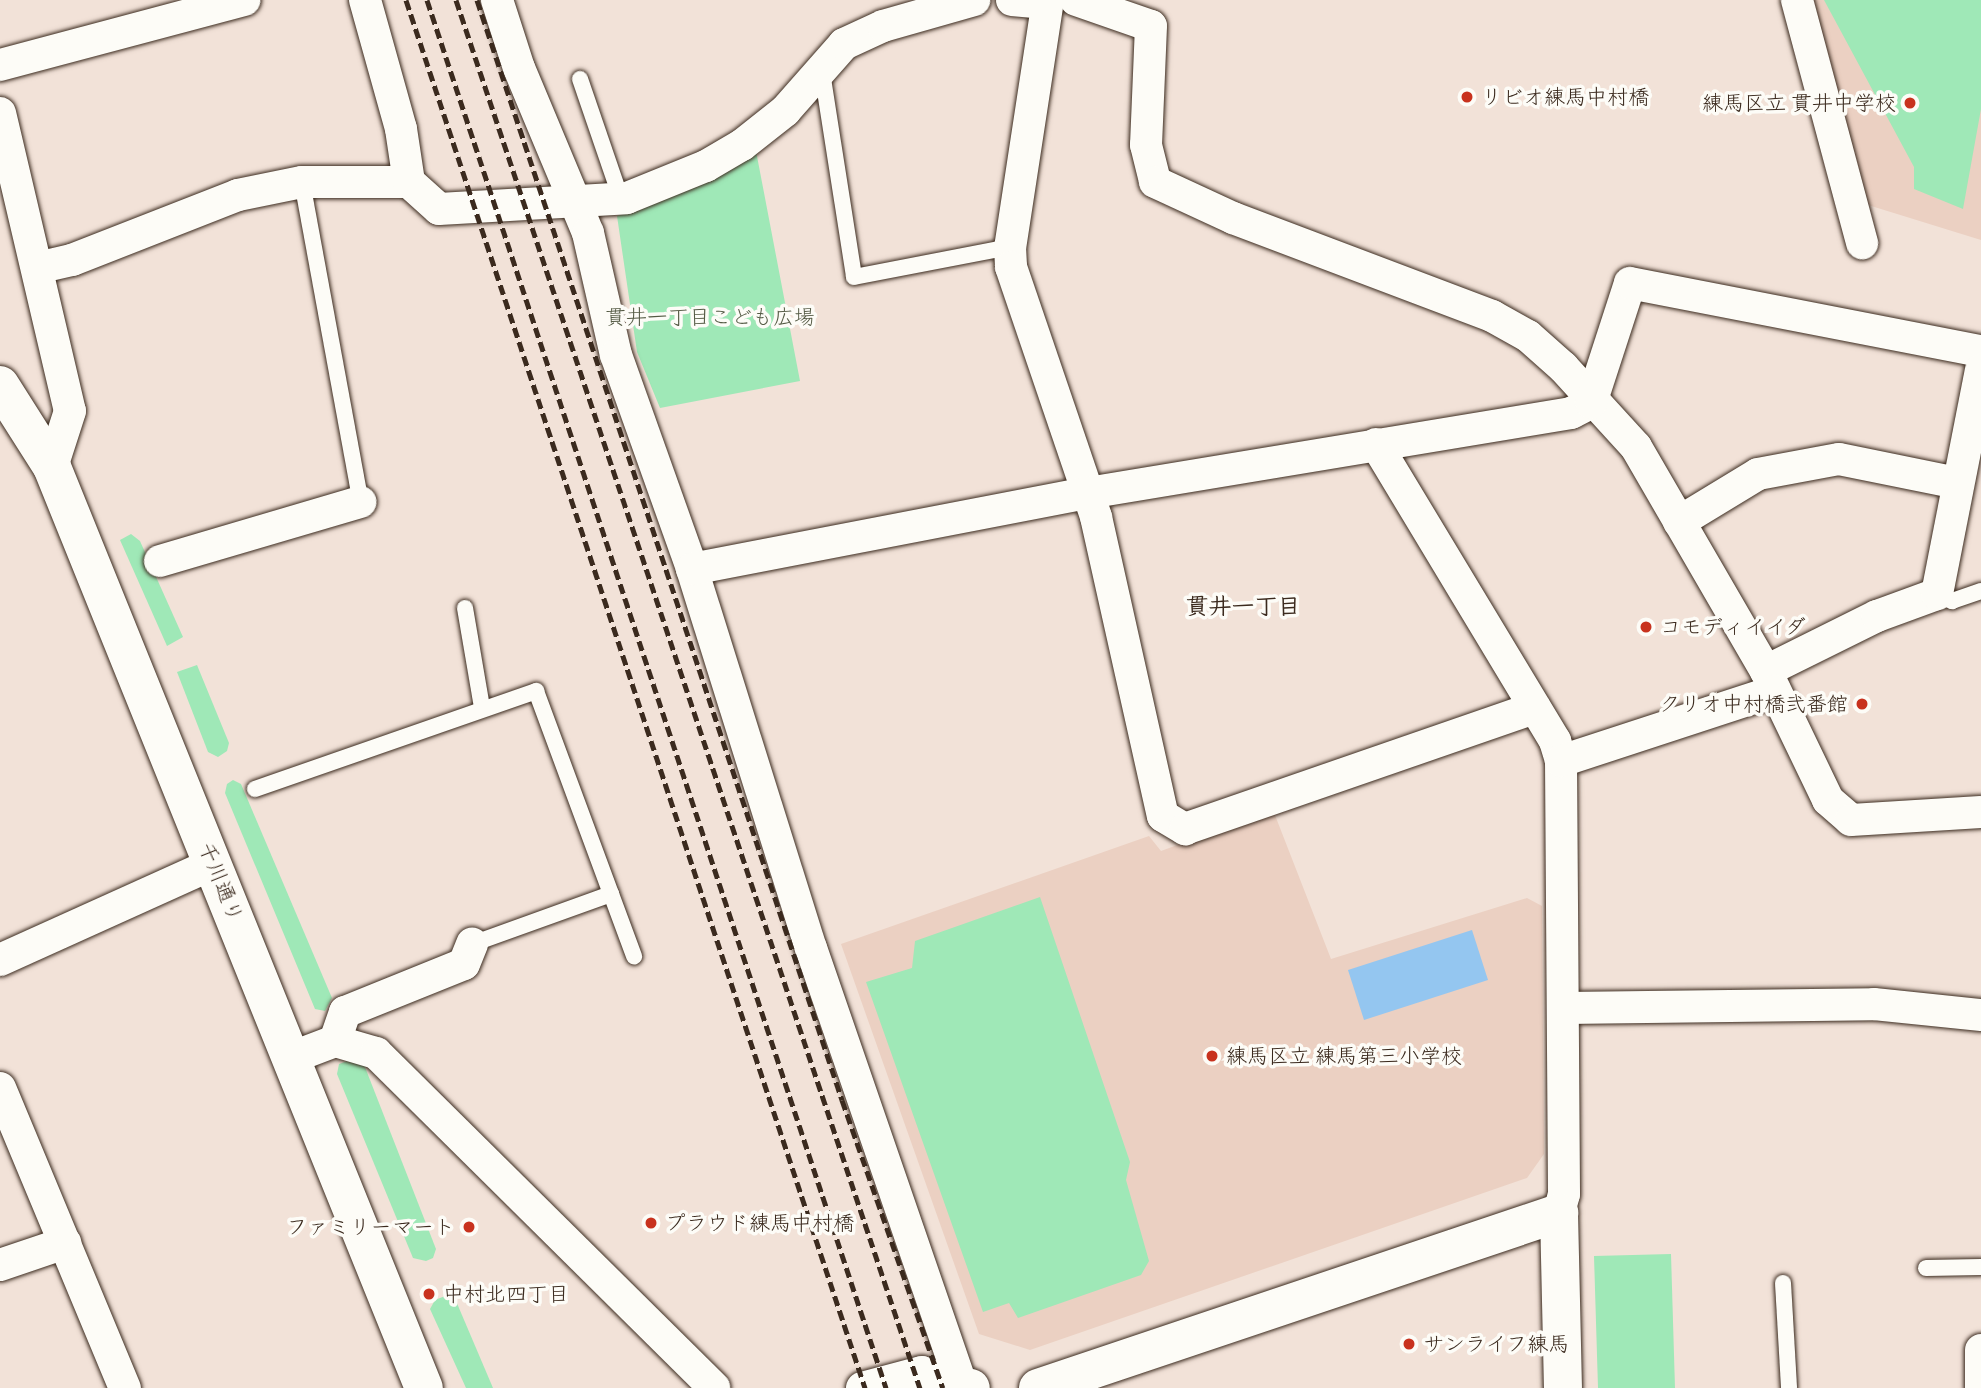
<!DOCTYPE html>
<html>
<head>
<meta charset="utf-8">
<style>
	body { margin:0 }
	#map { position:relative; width:1981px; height:1388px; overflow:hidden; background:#f2e2d8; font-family:Delius,"Klee One",sans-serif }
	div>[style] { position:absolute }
	.built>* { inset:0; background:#ebd0c2 }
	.green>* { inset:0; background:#9fe8b7 }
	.water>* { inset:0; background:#94c6f0 }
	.roads { filter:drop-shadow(0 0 2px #3b2a1e) drop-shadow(0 0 2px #3b2a1e) }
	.lane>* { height:16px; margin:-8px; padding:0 8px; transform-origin:8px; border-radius:8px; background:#fdfcf7 }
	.street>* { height:32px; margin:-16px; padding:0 16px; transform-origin:16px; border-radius:16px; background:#fdfcf7 }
	.secondary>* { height:38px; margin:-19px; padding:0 19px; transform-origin:19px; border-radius:19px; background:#fdfcf7 }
	.rail>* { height:5px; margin-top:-2.5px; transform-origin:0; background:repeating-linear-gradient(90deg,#3b2a1e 0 10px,transparent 0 15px) }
	.dots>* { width:19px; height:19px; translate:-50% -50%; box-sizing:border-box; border:4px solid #fdfcf7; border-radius:50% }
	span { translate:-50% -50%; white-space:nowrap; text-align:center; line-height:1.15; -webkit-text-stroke:7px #fdfcf7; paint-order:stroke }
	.poi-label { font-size:21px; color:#3b2a1e }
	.left { translate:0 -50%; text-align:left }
	.right { translate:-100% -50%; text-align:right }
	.park-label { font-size:21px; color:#545a44 }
	.street-label { font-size:21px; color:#3b2a1e }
	.neighbourhood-label { font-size:23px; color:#3b2a1e; font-weight:700 }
</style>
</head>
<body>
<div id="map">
	<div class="built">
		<div style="clip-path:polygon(1811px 0,1981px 0,1981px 240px,1868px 205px)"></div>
		<div style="clip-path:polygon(1273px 810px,1331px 959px,1527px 898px,1542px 906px,1544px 1154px,1527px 1178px,1030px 1350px,979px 1334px,841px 944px,1149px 836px,1161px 851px)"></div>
	</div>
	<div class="green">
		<div style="clip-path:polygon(1824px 0,1981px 0,1981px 109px,1963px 209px,1914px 189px,1914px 167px)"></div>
		<div style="clip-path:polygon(756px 151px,800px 381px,660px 408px,637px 352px,617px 216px,712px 179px)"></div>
		<div style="clip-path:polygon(131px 534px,140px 541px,183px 637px,167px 646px,120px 540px)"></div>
		<div style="clip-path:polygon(197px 665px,229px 743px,227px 751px,218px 757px,208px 752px,177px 672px)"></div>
		<div style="clip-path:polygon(233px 780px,241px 784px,332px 998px,325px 1011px,315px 1009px,225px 793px,227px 784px)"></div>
		<div style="clip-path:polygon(1040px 897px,1130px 1162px,1126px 1180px,1149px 1261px,1141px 1275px,1018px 1318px,1009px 1303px,983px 1312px,866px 982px,912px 968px,915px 941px)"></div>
		<div style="clip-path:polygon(350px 1060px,363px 1062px,436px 1249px,433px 1258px,426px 1261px,413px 1258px,337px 1074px,339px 1064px)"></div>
		<div style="clip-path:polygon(1671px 1254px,1675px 1388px,1598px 1388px,1594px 1256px)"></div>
		<div style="clip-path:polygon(445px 1296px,456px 1301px,493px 1388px,466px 1388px,430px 1309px,435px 1300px)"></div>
	</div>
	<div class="water">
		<div style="clip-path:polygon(1472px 930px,1488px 980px,1364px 1020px,1348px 970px)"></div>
	</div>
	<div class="roads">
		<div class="lane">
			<div style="left:822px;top:72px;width:207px;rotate:81.1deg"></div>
			<div style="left:854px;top:277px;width:159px;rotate:-10.9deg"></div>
			<div style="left:580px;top:79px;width:127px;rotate:71.1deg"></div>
			<div style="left:302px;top:182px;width:325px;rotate:79.6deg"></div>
			<div style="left:1937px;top:594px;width:17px;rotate:25deg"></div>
			<div style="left:1952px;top:601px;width:31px;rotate:-19deg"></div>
			<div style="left:465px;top:608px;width:100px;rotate:80.3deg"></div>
			<div style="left:255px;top:789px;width:298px;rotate:-19.2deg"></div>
			<div style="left:536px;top:691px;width:283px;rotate:69.7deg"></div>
			<div style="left:472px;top:944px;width:148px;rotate:-19.8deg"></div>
			<div style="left:1926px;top:1268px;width:55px;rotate:-1deg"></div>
			<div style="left:1783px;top:1283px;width:105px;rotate:86.7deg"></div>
		</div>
		<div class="street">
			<div style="left:365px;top:0;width:134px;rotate:74.4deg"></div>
			<div style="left:401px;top:129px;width:54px;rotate:81.4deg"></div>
			<div style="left:497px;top:0;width:71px;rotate:72.1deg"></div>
			<div style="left:519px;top:68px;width:179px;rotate:67.3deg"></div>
			<div style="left:588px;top:233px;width:125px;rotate:77.1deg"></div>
			<div style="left:616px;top:355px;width:227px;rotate:70.4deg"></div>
			<div style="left:692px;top:569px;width:397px;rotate:72.6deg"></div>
			<div style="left:811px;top:948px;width:463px;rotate:71deg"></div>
			<div style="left:1012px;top:0;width:34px;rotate:5deg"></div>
			<div style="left:1048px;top:0;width:250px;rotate:98.7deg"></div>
			<div style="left:1010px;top:247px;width:20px;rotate:87deg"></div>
			<div style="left:1011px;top:267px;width:264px;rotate:71.2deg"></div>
			<div style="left:1096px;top:517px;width:306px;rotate:77.4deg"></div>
			<div style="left:1163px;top:816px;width:26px;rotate:31deg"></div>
			<div style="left:1185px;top:829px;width:370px;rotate:-19.1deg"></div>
			<div style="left:1076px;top:0;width:79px;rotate:19.1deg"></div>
			<div style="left:1151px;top:26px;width:119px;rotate:92.4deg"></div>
			<div style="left:1146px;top:145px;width:38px;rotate:76deg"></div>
			<div style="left:1155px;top:182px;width:86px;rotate:24.8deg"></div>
			<div style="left:1233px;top:218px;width:277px;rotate:20.7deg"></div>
			<div style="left:1492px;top:316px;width:41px;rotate:29.1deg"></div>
			<div style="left:1528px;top:336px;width:47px;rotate:41.5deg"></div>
			<div style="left:1563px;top:367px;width:108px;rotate:47.6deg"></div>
			<div style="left:1636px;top:447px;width:259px;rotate:59.9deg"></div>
			<div style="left:1766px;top:671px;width:143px;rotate:64.3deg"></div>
			<div style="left:1828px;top:800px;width:30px;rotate:41deg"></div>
			<div style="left:1851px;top:820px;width:130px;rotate:-3.5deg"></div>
			<div style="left:1797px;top:0;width:252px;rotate:75deg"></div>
			<div style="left:0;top:65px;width:253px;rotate:-14.9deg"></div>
			<div style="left:0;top:113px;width:306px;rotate:76.8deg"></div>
			<div style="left:70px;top:411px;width:59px;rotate:107.8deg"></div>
			<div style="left:37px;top:268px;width:36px;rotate:-13deg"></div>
			<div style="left:72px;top:260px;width:178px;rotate:-21.4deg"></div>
			<div style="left:238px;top:195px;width:65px;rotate:-11.5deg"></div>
			<div style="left:302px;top:182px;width:107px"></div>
			<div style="left:409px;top:182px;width:40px;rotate:42deg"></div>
			<div style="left:439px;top:209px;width:188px;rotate:-3.3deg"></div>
			<div style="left:627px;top:198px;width:85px;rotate:-22.1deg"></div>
			<div style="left:706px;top:166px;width:42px;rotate:-30.3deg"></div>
			<div style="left:742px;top:145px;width:55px;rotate:-38.3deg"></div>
			<div style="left:785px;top:111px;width:89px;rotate:-48.6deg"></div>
			<div style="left:844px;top:44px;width:43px;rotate:-24.8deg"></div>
			<div style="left:883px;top:26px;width:95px;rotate:-15.9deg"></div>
			<div style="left:1376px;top:444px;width:347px;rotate:58.9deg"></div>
			<div style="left:1555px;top:741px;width:21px;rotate:73deg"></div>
			<div style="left:1561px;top:761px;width:433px;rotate:89.6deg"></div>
			<div style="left:1564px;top:1194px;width:20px;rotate:105deg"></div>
			<div style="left:1679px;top:522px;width:92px;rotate:-31.3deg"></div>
			<div style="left:1758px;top:474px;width:82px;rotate:-10.5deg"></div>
			<div style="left:1839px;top:459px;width:120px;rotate:11.5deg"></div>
			<div style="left:160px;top:561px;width:209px;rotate:-16.4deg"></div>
			<div style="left:692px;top:569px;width:403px;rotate:-10.9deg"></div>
			<div style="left:1088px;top:493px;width:490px;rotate:-9.4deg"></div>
			<div style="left:1571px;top:413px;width:22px;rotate:-27deg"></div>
			<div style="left:1591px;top:403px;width:126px;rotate:-72deg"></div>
			<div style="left:1630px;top:283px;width:358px;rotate:11deg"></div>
			<div style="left:1766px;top:671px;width:124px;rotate:-26.4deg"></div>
			<div style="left:1877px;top:616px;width:64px;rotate:-20.1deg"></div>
			<div style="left:1937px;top:594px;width:228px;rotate:-78.9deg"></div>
			<div style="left:1561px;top:761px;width:225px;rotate:-18.1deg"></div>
			<div style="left:0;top:960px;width:234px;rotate:-24.3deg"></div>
			<div style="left:1565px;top:1008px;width:309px;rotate:-0.7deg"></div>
			<div style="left:1874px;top:1004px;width:108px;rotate:5.9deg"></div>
			<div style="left:335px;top:1041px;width:31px;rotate:-71deg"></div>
			<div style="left:345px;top:1012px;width:128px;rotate:-22deg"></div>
			<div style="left:464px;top:964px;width:22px;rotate:-68deg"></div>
			<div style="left:293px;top:1057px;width:45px;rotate:-20.9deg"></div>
			<div style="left:335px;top:1041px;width:43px;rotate:16.3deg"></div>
			<div style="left:376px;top:1053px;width:476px;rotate:44.7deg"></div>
			<div style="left:0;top:1088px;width:325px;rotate:67.4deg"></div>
			<div style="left:0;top:1265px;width:69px;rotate:-18.7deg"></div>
			<div style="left:862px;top:1388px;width:62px;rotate:-14.9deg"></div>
			<div style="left:922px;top:1372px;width:42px;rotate:19.3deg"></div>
			<div style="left:1981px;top:1388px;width:38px;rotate:-90deg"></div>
		</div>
		<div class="secondary">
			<div style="left:0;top:385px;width:97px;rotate:57.6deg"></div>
			<div style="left:52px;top:467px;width:993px;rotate:68.01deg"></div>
			<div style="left:962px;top:1386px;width:9px;rotate:13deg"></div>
			<div style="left:1038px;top:1388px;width:550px;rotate:-18.57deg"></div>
			<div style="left:1559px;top:1213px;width:175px;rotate:88.7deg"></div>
		</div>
	</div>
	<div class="rail">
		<div style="left:406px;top:0;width:1462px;rotate:71.7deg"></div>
		<div style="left:427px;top:0;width:1462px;rotate:71.7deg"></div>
		<div style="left:456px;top:0;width:1464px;rotate:71.52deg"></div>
		<div style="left:477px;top:0;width:1159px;rotate:71.64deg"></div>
		<div style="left:842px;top:1100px;width:305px;rotate:70.7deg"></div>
	</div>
	<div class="dots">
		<div style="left:1467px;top:97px;background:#c8321e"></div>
		<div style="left:1910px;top:103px;background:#c8321e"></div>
		<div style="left:1646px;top:627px;background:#c8321e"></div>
		<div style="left:1862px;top:704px;background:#c8321e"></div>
		<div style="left:1212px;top:1056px;background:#c8321e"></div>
		<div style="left:651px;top:1223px;background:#c8321e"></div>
		<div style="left:469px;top:1227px;background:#c8321e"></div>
		<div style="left:429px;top:1294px;background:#c8321e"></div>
		<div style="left:1409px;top:1344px;background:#c8321e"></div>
	</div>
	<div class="poi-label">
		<span class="left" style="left:1481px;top:97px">リビオ練馬中村橋</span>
		<span class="right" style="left:1896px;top:103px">練馬区立 貫井中学校</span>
		<span class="left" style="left:1660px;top:627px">コモディイイダ</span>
		<span class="right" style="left:1848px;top:704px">クリオ中村橋弐番館</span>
		<span class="left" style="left:1226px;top:1056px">練馬区立 練馬第三小学校</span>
		<span class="left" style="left:665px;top:1223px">プラウド練馬中村橋</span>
		<span class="right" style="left:455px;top:1227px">ファミリーマート</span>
		<span class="left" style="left:443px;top:1294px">中村北四丁目</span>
		<span class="left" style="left:1423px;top:1344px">サンライフ練馬</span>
	</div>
	<div class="park-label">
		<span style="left:710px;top:317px">貫井一丁目こども広場</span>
	</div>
	<div class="street-label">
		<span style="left:221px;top:882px;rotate:68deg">千川通り</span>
	</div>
	<div class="neighbourhood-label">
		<span style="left:1243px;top:606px">貫井一丁目</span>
	</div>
</div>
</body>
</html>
